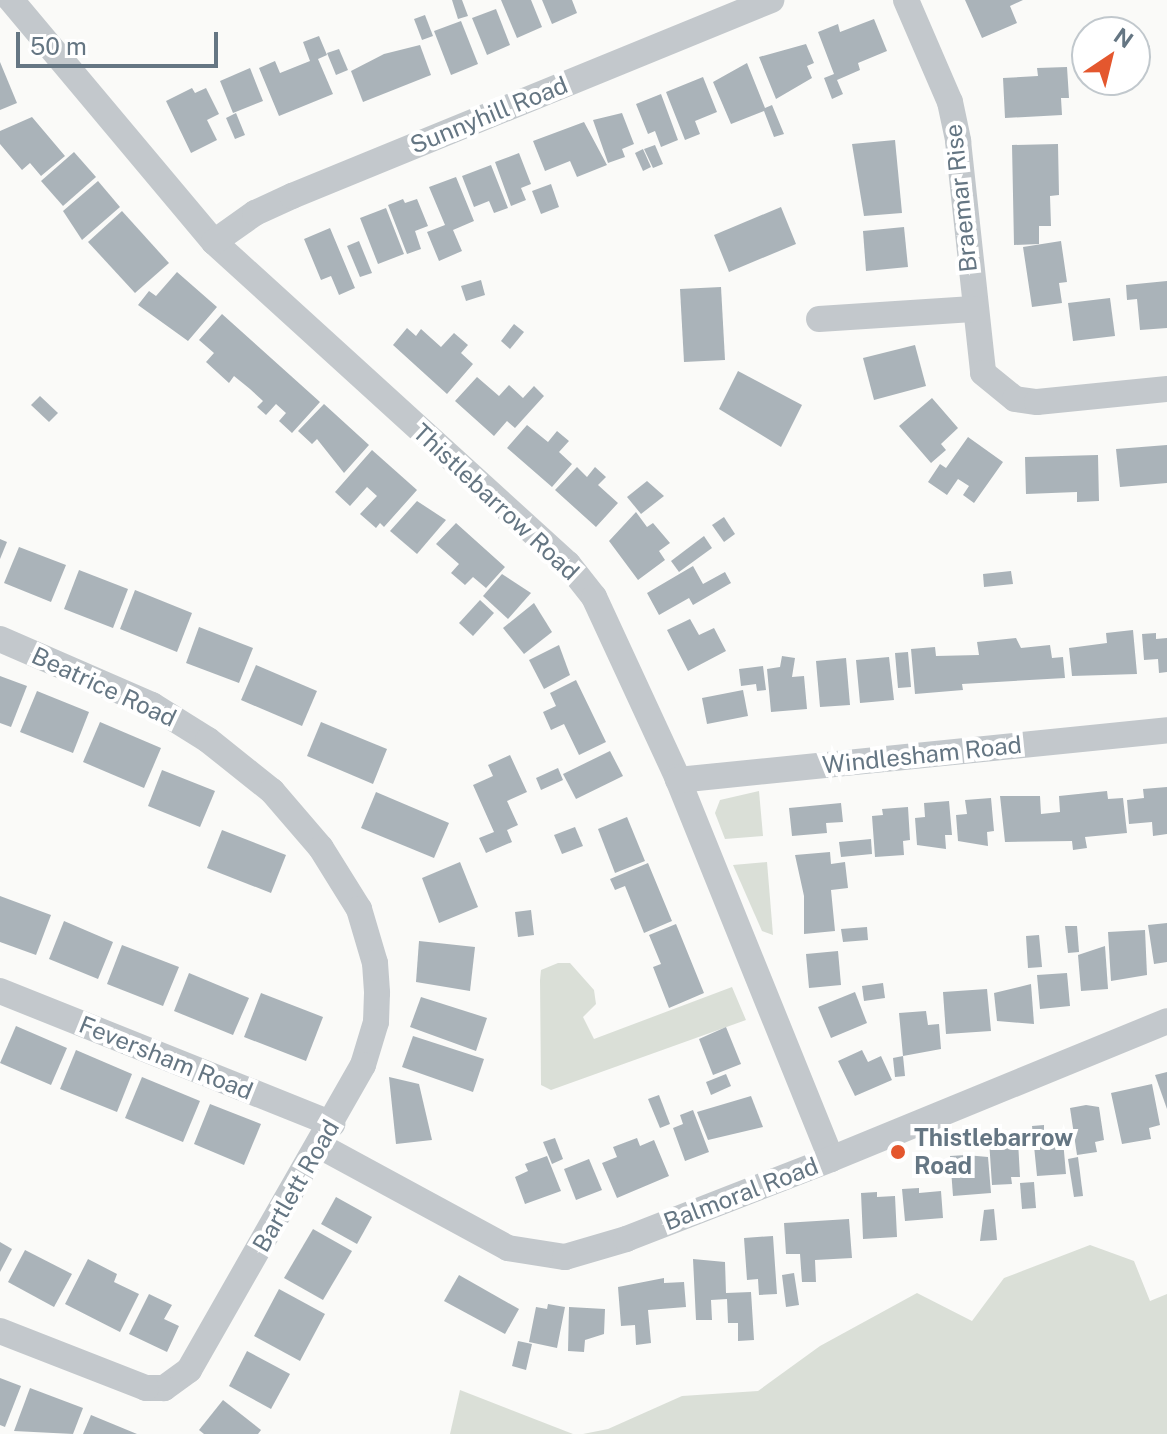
<!DOCTYPE html>
<html>
<head>
<meta charset="utf-8">
<style>
	body { margin:0 }
	#map { position:relative; width:1167px; height:1434px; overflow:hidden; background:#fafaf8; font-family:"Public Sans",sans-serif }
	div>[style] { position:absolute }
	.green>* { inset:0; background:#dadfd7 }
	.building>* { inset:0; background:#aab3b9 }
	.minor>* { height:26px; margin:-13px; padding:0 13px; transform-origin:13px; border-radius:13px; background:#c3c8cc }
	.dots>* { width:22px; height:22px; translate:-50% -50%; box-sizing:border-box; border:4px solid #fff; border-radius:50% }
	span { translate:-50% -50%; white-space:nowrap; text-align:center; line-height:1.15; -webkit-text-stroke:8px #fff; paint-order:stroke }
	.street-label { font-size:24px; color:#657683 }
	.poi-label { font-size:24px; color:#657683; font-weight:700 }
	.left { translate:0 -50%; text-align:left }
	.north { position:absolute; left:1071px; top:16px; width:80px; height:80px; box-sizing:border-box; background:#fff; border:2px solid #c1c8cd; border-radius:50%; rotate:35deg; font-size:22px; font-weight:700; line-height:32px; text-align:center; color:#657683 }
	.north::after { content:''; display:block; margin:auto; width:28px; height:36px; background:#e4572e; clip-path:polygon(50% 0,100% 100%,50% 72%,0 100%) }
	.scale { position:absolute; left:16px; top:32px; width:202px; height:36px; box-sizing:border-box; border:4px solid #657683; border-top:0; padding-left:10px; font-size:24px; line-height:28px; white-space:nowrap; color:#657683; -webkit-text-stroke:6px #fff; paint-order:stroke }
</style>
</head>
<body>
<div id="map">
	<div class="green">
		<div style="clip-path:polygon(759px 791px,763px 836px,725px 839px,715px 813px,720px 800px)"></div>
		<div style="clip-path:polygon(767px 862px,773px 935px,762px 931px,733px 865px)"></div>
		<div style="clip-path:polygon(558px 963px,570px 963px,594px 990px,596px 1004px,583px 1017px,594px 1039px,732px 987px,746px 1020px,551px 1090px,541px 1085px,540px 980px,541px 970px)"></div>
		<div style="clip-path:polygon(1090px 1245px,1134px 1261px,1150px 1301px,1167px 1294px,1167px 1434px,583px 1434px,608px 1429px,682px 1396px,758px 1391px,820px 1346px,917px 1293px,972px 1321px,1004px 1278px)"></div>
		<div style="clip-path:polygon(460px 1390px,573px 1434px,450px 1434px)"></div>
	</div>
	<div class="building">
		<div style="clip-path:polygon(452px 0,462px 0,468px 16px,458px 19px)"></div>
		<div style="clip-path:polygon(501px 0,531px 0,542px 27px,517px 38px)"></div>
		<div style="clip-path:polygon(542px 0,572px 0,577px 13px,552px 24px)"></div>
		<div style="clip-path:polygon(965px 0,1023px 0,1010px 6px,1017px 23px,982px 38px)"></div>
		<div style="clip-path:polygon(496px 9px,510px 45px,487px 55px,472px 18px)"></div>
		<div style="clip-path:polygon(425px 15px,433px 36px,422px 40px,414px 19px)"></div>
		<div style="clip-path:polygon(874px 19px,887px 51px,858px 63px,860px 70px,837px 80px,843px 94px,832px 99px,824px 78px,834px 74px,818px 32px,838px 24px,840px 32px)"></div>
		<div style="clip-path:polygon(461px 21px,478px 64px,451px 75px,434px 31px)"></div>
		<div style="clip-path:polygon(319px 36px,327px 55px,318px 59px,333px 94px,279px 116px,259px 68px,275px 61px,280px 73px,310px 61px,303px 42px)"></div>
		<div style="clip-path:polygon(1135px 36px,1150px 46px,1135px 69px)"></div>
		<div style="clip-path:polygon(806px 44px,814px 63px,807px 66px,812px 78px,776px 99px,759px 57px)"></div>
		<div style="clip-path:polygon(420px 45px,431px 75px,363px 102px,351px 71px,384px 54px)"></div>
		<div style="clip-path:polygon(339px 49px,348px 70px,336px 75px,327px 53px)"></div>
		<div style="clip-path:polygon(0 62px,17px 103px,0 110px)"></div>
		<div style="clip-path:polygon(747px 63px,765px 108px,772px 105px,784px 134px,774px 137px,764px 111px,731px 124px,713px 82px)"></div>
		<div style="clip-path:polygon(1067px 67px,1069px 98px,1061px 98px,1062px 115px,1005px 118px,1003px 78px,1038px 76px,1037px 68px)"></div>
		<div style="clip-path:polygon(250px 68px,263px 101px,233px 113px,220px 81px)"></div>
		<div style="clip-path:polygon(703px 77px,717px 112px,695px 121px,700px 134px,685px 140px,666px 92px)"></div>
		<div style="clip-path:polygon(192px 88px,195px 93px,206px 88px,219px 114px,207px 120px,217px 140px,191px 153px,166px 101px)"></div>
		<div style="clip-path:polygon(661px 94px,678px 140px,661px 147px,655px 131px,648px 134px,636px 104px)"></div>
		<div style="clip-path:polygon(236px 113px,245px 135px,235px 139px,226px 118px)"></div>
		<div style="clip-path:polygon(622px 113px,634px 144px,622px 149px,625px 157px,608px 163px,593px 120px)"></div>
		<div style="clip-path:polygon(32px 117px,65px 156px,41px 176px,30px 163px,22px 170px,0 144px,0 131px)"></div>
		<div style="clip-path:polygon(584px 122px,607px 165px,577px 177px,570px 161px,545px 171px,533px 141px)"></div>
		<div style="clip-path:polygon(895px 140px,902px 213px,864px 216px,852px 144px)"></div>
		<div style="clip-path:polygon(1058px 144px,1059px 195px,1050px 196px,1051px 226px,1039px 226px,1039px 244px,1014px 245px,1012px 145px)"></div>
		<div style="clip-path:polygon(655px 145px,663px 164px,653px 168px,644px 149px)"></div>
		<div style="clip-path:polygon(643px 149px,651px 167px,643px 171px,635px 153px)"></div>
		<div style="clip-path:polygon(74px 152px,96px 177px,63px 206px,41px 181px)"></div>
		<div style="clip-path:polygon(519px 153px,531px 184px,521px 188px,526px 200px,511px 206px,495px 162px)"></div>
		<div style="clip-path:polygon(491px 165px,508px 208px,494px 213px,489px 201px,474px 207px,462px 176px)"></div>
		<div style="clip-path:polygon(456px 177px,474px 221px,453px 230px,462px 251px,439px 261px,427px 232px,445px 225px,429px 187px)"></div>
		<div style="clip-path:polygon(98px 181px,120px 207px,82px 240px,63px 211px)"></div>
		<div style="clip-path:polygon(551px 184px,559px 207px,541px 214px,532px 191px)"></div>
		<div style="clip-path:polygon(403px 199px,405px 203px,417px 199px,428px 226px,415px 231px,421px 249px,407px 254px,388px 205px)"></div>
		<div style="clip-path:polygon(781px 207px,796px 244px,729px 272px,714px 235px)"></div>
		<div style="clip-path:polygon(386px 208px,404px 254px,378px 264px,360px 218px)"></div>
		<div style="clip-path:polygon(122px 211px,169px 263px,135px 293px,88px 242px)"></div>
		<div style="clip-path:polygon(904px 227px,908px 267px,866px 271px,863px 231px)"></div>
		<div style="clip-path:polygon(330px 228px,355px 288px,339px 295px,331px 276px,321px 280px,304px 239px)"></div>
		<div style="clip-path:polygon(359px 241px,372px 273px,360px 277px,347px 246px)"></div>
		<div style="clip-path:polygon(1061px 241px,1067px 282px,1059px 283px,1062px 303px,1032px 307px,1023px 247px)"></div>
		<div style="clip-path:polygon(177px 272px,217px 307px,188px 341px,138px 305px,149px 291px,156px 296px)"></div>
		<div style="clip-path:polygon(481px 280px,485px 295px,466px 301px,461px 286px)"></div>
		<div style="clip-path:polygon(1167px 281px,1167px 328px,1140px 330px,1137px 299px,1127px 300px,1126px 285px)"></div>
		<div style="clip-path:polygon(721px 287px,725px 360px,684px 362px,680px 289px)"></div>
		<div style="clip-path:polygon(1110px 298px,1115px 336px,1073px 341px,1068px 303px)"></div>
		<div style="clip-path:polygon(222px 314px,320px 402px,292px 433px,279px 421px,286px 413px,276px 404px,266px 415px,257px 407px,263px 401px,250px 389px,234px 376px,229px 383px,206px 362px,214px 353px,199px 340px)"></div>
		<div style="clip-path:polygon(514px 324px,524px 332px,510px 349px,501px 341px)"></div>
		<div style="clip-path:polygon(407px 328px,416px 336px,421px 329px,441px 347px,454px 333px,468px 345px,461px 353px,473px 364px,447px 394px,393px 345px)"></div>
		<div style="clip-path:polygon(915px 345px,926px 386px,874px 400px,863px 358px)"></div>
		<div style="clip-path:polygon(738px 371px,802px 405px,781px 447px,719px 409px)"></div>
		<div style="clip-path:polygon(477px 377px,499px 396px,509px 385px,523px 398px,534px 386px,544px 396px,515px 428px,507px 421px,494px 436px,455px 401px)"></div>
		<div style="clip-path:polygon(40px 396px,58px 413px,49px 422px,31px 405px)"></div>
		<div style="clip-path:polygon(932px 398px,958px 428px,941px 444px,946px 450px,931px 463px,899px 426px)"></div>
		<div style="clip-path:polygon(324px 404px,369px 445px,344px 473px,317px 439px,312px 444px,298px 431px)"></div>
		<div style="clip-path:polygon(527px 425px,548px 442px,557px 431px,569px 441px,559px 452px,572px 464px,552px 487px,507px 448px)"></div>
		<div style="clip-path:polygon(968px 437px,1003px 462px,974px 503px,963px 495px,969px 486px,958px 479px,947px 495px,928px 482px,940px 464px,946px 468px)"></div>
		<div style="clip-path:polygon(1167px 445px,1167px 483px,1120px 487px,1116px 449px)"></div>
		<div style="clip-path:polygon(372px 450px,417px 490px,384px 527px,380px 523px,376px 528px,360px 514px,377px 496px,367px 487px,350px 506px,335px 492px)"></div>
		<div style="clip-path:polygon(1098px 455px,1099px 501px,1077px 502px,1077px 492px,1026px 494px,1025px 457px)"></div>
		<div style="clip-path:polygon(577px 467px,587px 477px,595px 467px,606px 477px,598px 485px,618px 503px,596px 527px,555px 490px)"></div>
		<div style="clip-path:polygon(647px 481px,664px 496px,641px 514px,627px 497px)"></div>
		<div style="clip-path:polygon(417px 501px,446px 520px,417px 554px,390px 531px)"></div>
		<div style="clip-path:polygon(636px 512px,647px 527px,653px 523px,670px 543px,659px 551px,665px 560px,638px 580px,609px 541px)"></div>
		<div style="clip-path:polygon(724px 517px,735px 534px,724px 542px,712px 525px)"></div>
		<div style="clip-path:polygon(456px 523px,505px 567px,486px 588px,473px 577px,465px 585px,451px 573px,459px 564px,436px 544px)"></div>
		<div style="clip-path:polygon(704px 536px,712px 548px,679px 572px,671px 561px)"></div>
		<div style="clip-path:polygon(0 539px,7px 542px,0 559px)"></div>
		<div style="clip-path:polygon(19px 547px,66px 565px,51px 602px,4px 583px)"></div>
		<div style="clip-path:polygon(693px 566px,703px 584px,725px 572px,731px 583px,693px 605px,689px 598px,659px 615px,647px 593px)"></div>
		<div style="clip-path:polygon(79px 570px,128px 589px,113px 628px,64px 609px)"></div>
		<div style="clip-path:polygon(1011px 571px,1013px 584px,984px 587px,983px 574px)"></div>
		<div style="clip-path:polygon(502px 574px,531px 593px,508px 619px,483px 596px)"></div>
		<div style="clip-path:polygon(135px 590px,192px 613px,177px 652px,120px 629px)"></div>
		<div style="clip-path:polygon(480px 600px,494px 613px,473px 636px,459px 623px)"></div>
		<div style="clip-path:polygon(534px 603px,552px 632px,524px 654px,503px 628px)"></div>
		<div style="clip-path:polygon(690px 619px,699px 635px,714px 628px,726px 651px,688px 671px,667px 630px)"></div>
		<div style="clip-path:polygon(199px 627px,253px 648px,239px 683px,186px 663px)"></div>
		<div style="clip-path:polygon(1133px 630px,1137px 674px,1072px 676px,1069px 648px,1107px 643px,1106px 633px)"></div>
		<div style="clip-path:polygon(1156px 633px,1156px 639px,1167px 638px,1167px 672px,1159px 673px,1158px 659px,1144px 660px,1142px 634px)"></div>
		<div style="clip-path:polygon(1016px 638px,1021px 648px,1050px 645px,1052px 658px,1063px 657px,1065px 678px,962px 684px,963px 690px,915px 694px,911px 649px,935px 647px,936px 656px,979px 655px,977px 642px)"></div>
		<div style="clip-path:polygon(559px 645px,570px 675px,544px 689px,529px 660px)"></div>
		<div style="clip-path:polygon(908px 652px,911px 687px,898px 688px,895px 653px)"></div>
		<div style="clip-path:polygon(782px 656px,795px 658px,792px 677px,804px 676px,807px 709px,771px 712px,767px 669px,780px 667px)"></div>
		<div style="clip-path:polygon(889px 657px,894px 700px,860px 703px,856px 660px)"></div>
		<div style="clip-path:polygon(846px 658px,850px 705px,820px 707px,816px 661px)"></div>
		<div style="clip-path:polygon(256px 665px,317px 691px,302px 726px,241px 700px)"></div>
		<div style="clip-path:polygon(763px 666px,766px 690px,757px 691px,756px 684px,741px 686px,739px 669px)"></div>
		<div style="clip-path:polygon(0 676px,27px 686px,11px 727px,0 723px)"></div>
		<div style="clip-path:polygon(576px 680px,606px 742px,579px 755px,564px 724px,551px 730px,543px 712px,556px 706px,550px 693px)"></div>
		<div style="clip-path:polygon(743px 690px,748px 716px,707px 724px,702px 698px)"></div>
		<div style="clip-path:polygon(37px 691px,89px 712px,73px 753px,20px 732px)"></div>
		<div style="clip-path:polygon(100px 722px,161px 748px,144px 788px,83px 762px)"></div>
		<div style="clip-path:polygon(321px 722px,387px 749px,373px 784px,307px 756px)"></div>
		<div style="clip-path:polygon(610px 751px,623px 776px,576px 799px,563px 774px)"></div>
		<div style="clip-path:polygon(510px 755px,527px 792px,507px 801px,518px 825px,507px 830px,512px 842px,486px 853px,479px 838px,494px 832px,473px 785px,493px 776px,488px 765px)"></div>
		<div style="clip-path:polygon(558px 768px,563px 780px,541px 790px,536px 778px)"></div>
		<div style="clip-path:polygon(162px 770px,215px 791px,200px 827px,148px 806px)"></div>
		<div style="clip-path:polygon(1167px 787px,1167px 834px,1153px 836px,1152px 822px,1129px 824px,1127px 800px,1144px 798px,1143px 789px)"></div>
		<div style="clip-path:polygon(1107px 791px,1108px 799px,1123px 798px,1127px 833px,1085px 837px,1087px 848px,1073px 850px,1072px 841px,1005px 842px,1000px 796px,1040px 796px,1041px 814px,1060px 812px,1059px 796px)"></div>
		<div style="clip-path:polygon(376px 792px,449px 823px,434px 858px,361px 828px)"></div>
		<div style="clip-path:polygon(991px 798px,994px 831px,987px 832px,988px 846px,958px 841px,956px 815px,967px 814px,965px 800px)"></div>
		<div style="clip-path:polygon(949px 801px,952px 835px,945px 835px,946px 849px,917px 845px,915px 818px,925px 817px,924px 803px)"></div>
		<div style="clip-path:polygon(841px 803px,843px 822px,826px 823px,827px 833px,792px 836px,789px 808px)"></div>
		<div style="clip-path:polygon(908px 807px,910px 840px,903px 841px,904px 855px,875px 857px,872px 816px,883px 815px,882px 809px)"></div>
		<div style="clip-path:polygon(627px 817px,645px 861px,615px 873px,598px 829px)"></div>
		<div style="clip-path:polygon(575px 827px,583px 846px,562px 854px,554px 835px)"></div>
		<div style="clip-path:polygon(222px 830px,286px 855px,271px 893px,207px 868px)"></div>
		<div style="clip-path:polygon(871px 839px,872px 854px,841px 857px,839px 842px)"></div>
		<div style="clip-path:polygon(830px 852px,831px 864px,845px 862px,848px 888px,831px 890px,835px 931px,804px 934px,804px 896px,795px 855px)"></div>
		<div style="clip-path:polygon(460px 862px,478px 907px,439px 923px,422px 878px)"></div>
		<div style="clip-path:polygon(648px 863px,672px 921px,644px 933px,625px 886px,615px 890px,610px 879px)"></div>
		<div style="clip-path:polygon(0 896px,51px 915px,36px 955px,0 942px)"></div>
		<div style="clip-path:polygon(531px 910px,534px 935px,518px 937px,515px 912px)"></div>
		<div style="clip-path:polygon(64px 921px,113px 942px,98px 979px,49px 959px)"></div>
		<div style="clip-path:polygon(1167px 923px,1167px 962px,1154px 964px,1148px 925px)"></div>
		<div style="clip-path:polygon(676px 924px,704px 993px,669px 1008px,653px 967px,661px 964px,649px 935px)"></div>
		<div style="clip-path:polygon(1065px 926px,1077px 926px,1079px 952px,1068px 953px)"></div>
		<div style="clip-path:polygon(867px 927px,868px 940px,843px 942px,841px 929px)"></div>
		<div style="clip-path:polygon(1145px 930px,1147px 975px,1111px 981px,1108px 932px)"></div>
		<div style="clip-path:polygon(1039px 935px,1042px 967px,1028px 968px,1026px 936px)"></div>
		<div style="clip-path:polygon(419px 941px,475px 947px,470px 991px,416px 982px)"></div>
		<div style="clip-path:polygon(122px 945px,179px 967px,163px 1006px,107px 984px)"></div>
		<div style="clip-path:polygon(1105px 946px,1108px 989px,1081px 991px,1078px 955px)"></div>
		<div style="clip-path:polygon(838px 951px,841px 985px,809px 988px,806px 954px)"></div>
		<div style="clip-path:polygon(189px 973px,249px 998px,233px 1035px,174px 1011px)"></div>
		<div style="clip-path:polygon(1067px 973px,1070px 1006px,1040px 1009px,1037px 975px)"></div>
		<div style="clip-path:polygon(883px 983px,885px 998px,864px 1001px,862px 986px)"></div>
		<div style="clip-path:polygon(1031px 984px,1034px 1024px,997px 1021px,994px 993px)"></div>
		<div style="clip-path:polygon(987px 989px,991px 1031px,946px 1034px,943px 992px)"></div>
		<div style="clip-path:polygon(855px 992px,867px 1023px,831px 1038px,818px 1007px)"></div>
		<div style="clip-path:polygon(261px 993px,323px 1017px,306px 1061px,244px 1037px)"></div>
		<div style="clip-path:polygon(421px 997px,487px 1018px,476px 1051px,410px 1027px)"></div>
		<div style="clip-path:polygon(926px 1011px,928px 1025px,939px 1024px,941px 1049px,903px 1056px,899px 1013px)"></div>
		<div style="clip-path:polygon(16px 1026px,67px 1048px,51px 1085px,0 1063px)"></div>
		<div style="clip-path:polygon(726px 1027px,741px 1064px,713px 1075px,699px 1039px)"></div>
		<div style="clip-path:polygon(413px 1036px,484px 1059px,473px 1092px,402px 1067px)"></div>
		<div style="clip-path:polygon(76px 1050px,132px 1074px,117px 1112px,60px 1089px)"></div>
		<div style="clip-path:polygon(862px 1050px,868px 1062px,881px 1056px,892px 1080px,855px 1096px,838px 1061px)"></div>
		<div style="clip-path:polygon(903px 1056px,905px 1076px,895px 1077px,893px 1058px)"></div>
		<div style="clip-path:polygon(1167px 1072px,1167px 1109px,1155px 1075px)"></div>
		<div style="clip-path:polygon(726px 1074px,731px 1086px,711px 1095px,706px 1082px)"></div>
		<div style="clip-path:polygon(142px 1077px,200px 1101px,183px 1142px,125px 1118px)"></div>
		<div style="clip-path:polygon(389px 1077px,419px 1084px,432px 1140px,396px 1144px)"></div>
		<div style="clip-path:polygon(1152px 1084px,1160px 1125px,1149px 1128px,1151px 1139px,1122px 1144px,1111px 1093px)"></div>
		<div style="clip-path:polygon(659px 1095px,670px 1124px,660px 1128px,648px 1099px)"></div>
		<div style="clip-path:polygon(751px 1096px,763px 1127px,708px 1140px,697px 1112px)"></div>
		<div style="clip-path:polygon(210px 1104px,261px 1124px,244px 1165px,194px 1144px)"></div>
		<div style="clip-path:polygon(1086px 1105px,1099px 1107px,1104px 1140px,1095px 1142px,1097px 1152px,1077px 1155px,1070px 1108px)"></div>
		<div style="clip-path:polygon(693px 1110px,709px 1152px,685px 1161px,673px 1128px,683px 1124px,680px 1115px)"></div>
		<div style="clip-path:polygon(1044px 1125px,1044px 1130px,1062px 1129px,1066px 1174px,1037px 1176px,1032px 1126px)"></div>
		<div style="clip-path:polygon(555px 1138px,563px 1159px,552px 1164px,543px 1142px)"></div>
		<div style="clip-path:polygon(637px 1138px,640px 1146px,654px 1140px,669px 1176px,617px 1198px,602px 1163px,617px 1157px,613px 1147px)"></div>
		<div style="clip-path:polygon(989px 1140px,1018px 1141px,1020px 1177px,1011px 1177px,1012px 1184px,992px 1185px)"></div>
		<div style="clip-path:polygon(966px 1155px,988px 1157px,991px 1193px,953px 1196px,950px 1156px)"></div>
		<div style="clip-path:polygon(547px 1156px,561px 1191px,525px 1204px,515px 1177px,528px 1171px,525px 1164px)"></div>
		<div style="clip-path:polygon(1078px 1157px,1083px 1196px,1074px 1197px,1068px 1159px)"></div>
		<div style="clip-path:polygon(589px 1159px,602px 1190px,576px 1200px,564px 1169px)"></div>
		<div style="clip-path:polygon(1034px 1182px,1036px 1208px,1022px 1209px,1020px 1183px)"></div>
		<div style="clip-path:polygon(919px 1188px,919px 1193px,941px 1191px,943px 1218px,905px 1221px,902px 1189px)"></div>
		<div style="clip-path:polygon(877px 1192px,877px 1197px,895px 1196px,897px 1237px,863px 1239px,861px 1193px)"></div>
		<div style="clip-path:polygon(336px 1197px,372px 1217px,357px 1244px,321px 1224px)"></div>
		<div style="clip-path:polygon(994px 1209px,997px 1240px,980px 1241px,984px 1210px)"></div>
		<div style="clip-path:polygon(849px 1219px,852px 1258px,815px 1260px,816px 1282px,802px 1282px,800px 1254px,786px 1254px,784px 1223px)"></div>
		<div style="clip-path:polygon(313px 1229px,352px 1251px,323px 1300px,284px 1278px)"></div>
		<div style="clip-path:polygon(773px 1236px,777px 1294px,759px 1295px,758px 1279px,747px 1280px,744px 1238px)"></div>
		<div style="clip-path:polygon(0 1242px,12px 1249px,0 1272px)"></div>
		<div style="clip-path:polygon(25px 1250px,72px 1274px,54px 1307px,8px 1282px)"></div>
		<div style="clip-path:polygon(88px 1259px,117px 1274px,114px 1282px,139px 1294px,120px 1332px,65px 1304px)"></div>
		<div style="clip-path:polygon(693px 1259px,725px 1262px,726px 1293px,751px 1292px,754px 1340px,738px 1341px,738px 1323px,728px 1323px,727px 1299px,711px 1300px,712px 1320px,696px 1320px)"></div>
		<div style="clip-path:polygon(794px 1273px,799px 1305px,786px 1307px,782px 1275px)"></div>
		<div style="clip-path:polygon(459px 1275px,519px 1309px,505px 1334px,444px 1301px)"></div>
		<div style="clip-path:polygon(664px 1278px,664px 1283px,684px 1282px,686px 1307px,648px 1310px,651px 1343px,636px 1345px,635px 1325px,621px 1326px,618px 1287px)"></div>
		<div style="clip-path:polygon(279px 1289px,325px 1314px,300px 1361px,254px 1336px)"></div>
		<div style="clip-path:polygon(149px 1294px,172px 1305px,164px 1319px,179px 1326px,167px 1352px,129px 1334px)"></div>
		<div style="clip-path:polygon(548px 1304px,565px 1307px,557px 1348px,529px 1342px,536px 1307px,547px 1309px)"></div>
		<div style="clip-path:polygon(569px 1307px,605px 1309px,604px 1334px,585px 1340px,584px 1352px,568px 1351px)"></div>
		<div style="clip-path:polygon(518px 1341px,532px 1344px,526px 1370px,512px 1366px)"></div>
		<div style="clip-path:polygon(247px 1351px,290px 1374px,271px 1409px,229px 1386px)"></div>
		<div style="clip-path:polygon(0 1378px,21px 1386px,5px 1427px,0 1425px)"></div>
		<div style="clip-path:polygon(30px 1388px,83px 1408px,73px 1434px,14px 1431px)"></div>
		<div style="clip-path:polygon(223px 1400px,261px 1430px,258px 1434px,204px 1434px,199px 1430px)"></div>
		<div style="clip-path:polygon(91px 1415px,137px 1434px,83px 1434px)"></div>
	</div>
	<div class="minor">
		<div style="left:11px;top:0;width:316px;rotate:50deg"></div>
		<div style="left:214px;top:242px;width:479px;rotate:42.3deg"></div>
		<div style="left:568px;top:564px;width:42px;rotate:51.8deg"></div>
		<div style="left:594px;top:597px;width:198px;rotate:65.2deg"></div>
		<div style="left:677px;top:777px;width:412px;rotate:68deg"></div>
		<div style="left:906px;top:0;width:111px;rotate:66.7deg"></div>
		<div style="left:950px;top:102px;width:40px;rotate:78deg"></div>
		<div style="left:958px;top:141px;width:233px;rotate:83.8deg"></div>
		<div style="left:983px;top:373px;width:41px;rotate:39.1deg"></div>
		<div style="left:1015px;top:399px;width:22px;rotate:8deg"></div>
		<div style="left:1037px;top:402px;width:131px;rotate:-5.7deg"></div>
		<div style="left:214px;top:242px;width:50px;rotate:-35.3deg"></div>
		<div style="left:255px;top:213px;width:41px;rotate:-24.7deg"></div>
		<div style="left:292px;top:196px;width:518px;rotate:-22.25deg"></div>
		<div style="left:819px;top:319px;width:154px;rotate:-3.7deg"></div>
		<div style="left:0;top:639px;width:166px;rotate:23.5deg"></div>
		<div style="left:152px;top:705px;width:66px;rotate:32deg"></div>
		<div style="left:208px;top:740px;width:82px;rotate:38.6deg"></div>
		<div style="left:272px;top:791px;width:75px;rotate:49.3deg"></div>
		<div style="left:321px;top:848px;width:72px;rotate:58.1deg"></div>
		<div style="left:359px;top:909px;width:56px;rotate:73.5deg"></div>
		<div style="left:375px;top:963px;width:30px;rotate:86deg"></div>
		<div style="left:377px;top:993px;width:29px;rotate:92deg"></div>
		<div style="left:376px;top:1022px;width:45px;rotate:106.8deg"></div>
		<div style="left:363px;top:1065px;width:351px;rotate:119.7deg"></div>
		<div style="left:189px;top:1370px;width:31px;rotate:144deg"></div>
		<div style="left:164px;top:1388px;width:18px;rotate:180deg"></div>
		<div style="left:146px;top:1388px;width:157px;rotate:-158.7deg"></div>
		<div style="left:678px;top:780px;width:492px;rotate:-5.8deg"></div>
		<div style="left:0;top:991px;width:358px;rotate:21.8deg"></div>
		<div style="left:320px;top:1146px;width:214px;rotate:28.5deg"></div>
		<div style="left:508px;top:1248px;width:58px;rotate:9deg"></div>
		<div style="left:565px;top:1257px;width:64px;rotate:-16.4deg"></div>
		<div style="left:626px;top:1239px;width:220px;rotate:-21.3deg"></div>
		<div style="left:831px;top:1159px;width:363px;rotate:-22.3deg"></div>
	</div>
	<div class="dots">
		<div style="left:898px;top:1152px;background:#e4572e"></div>
	</div>
	<div class="street-label">
		<span style="left:489px;top:115px;rotate:-22deg">Sunnyhill Road</span>
		<span style="left:961px;top:198px;rotate:-96deg">Braemar Rise</span>
		<span style="left:496px;top:502px;rotate:43deg">Thistlebarrow Road</span>
		<span style="left:104px;top:687px;rotate:25deg">Beatrice Road</span>
		<span style="left:922px;top:755px;rotate:-6deg">Windlesham Road</span>
		<span style="left:166px;top:1058px;rotate:22deg">Feversham Road</span>
		<span style="left:296px;top:1186px;rotate:-60deg">Bartlett Road</span>
		<span style="left:741px;top:1194px;rotate:-21deg">Balmoral Road</span>
	</div>
	<div class="poi-label">
		<span class="left" style="left:914px;top:1152px">Thistlebarrow<br>Road</span>
	</div>
	<div class="north">N</div>
	<div class="scale">50 m</div>
</div>
</body>
</html>
